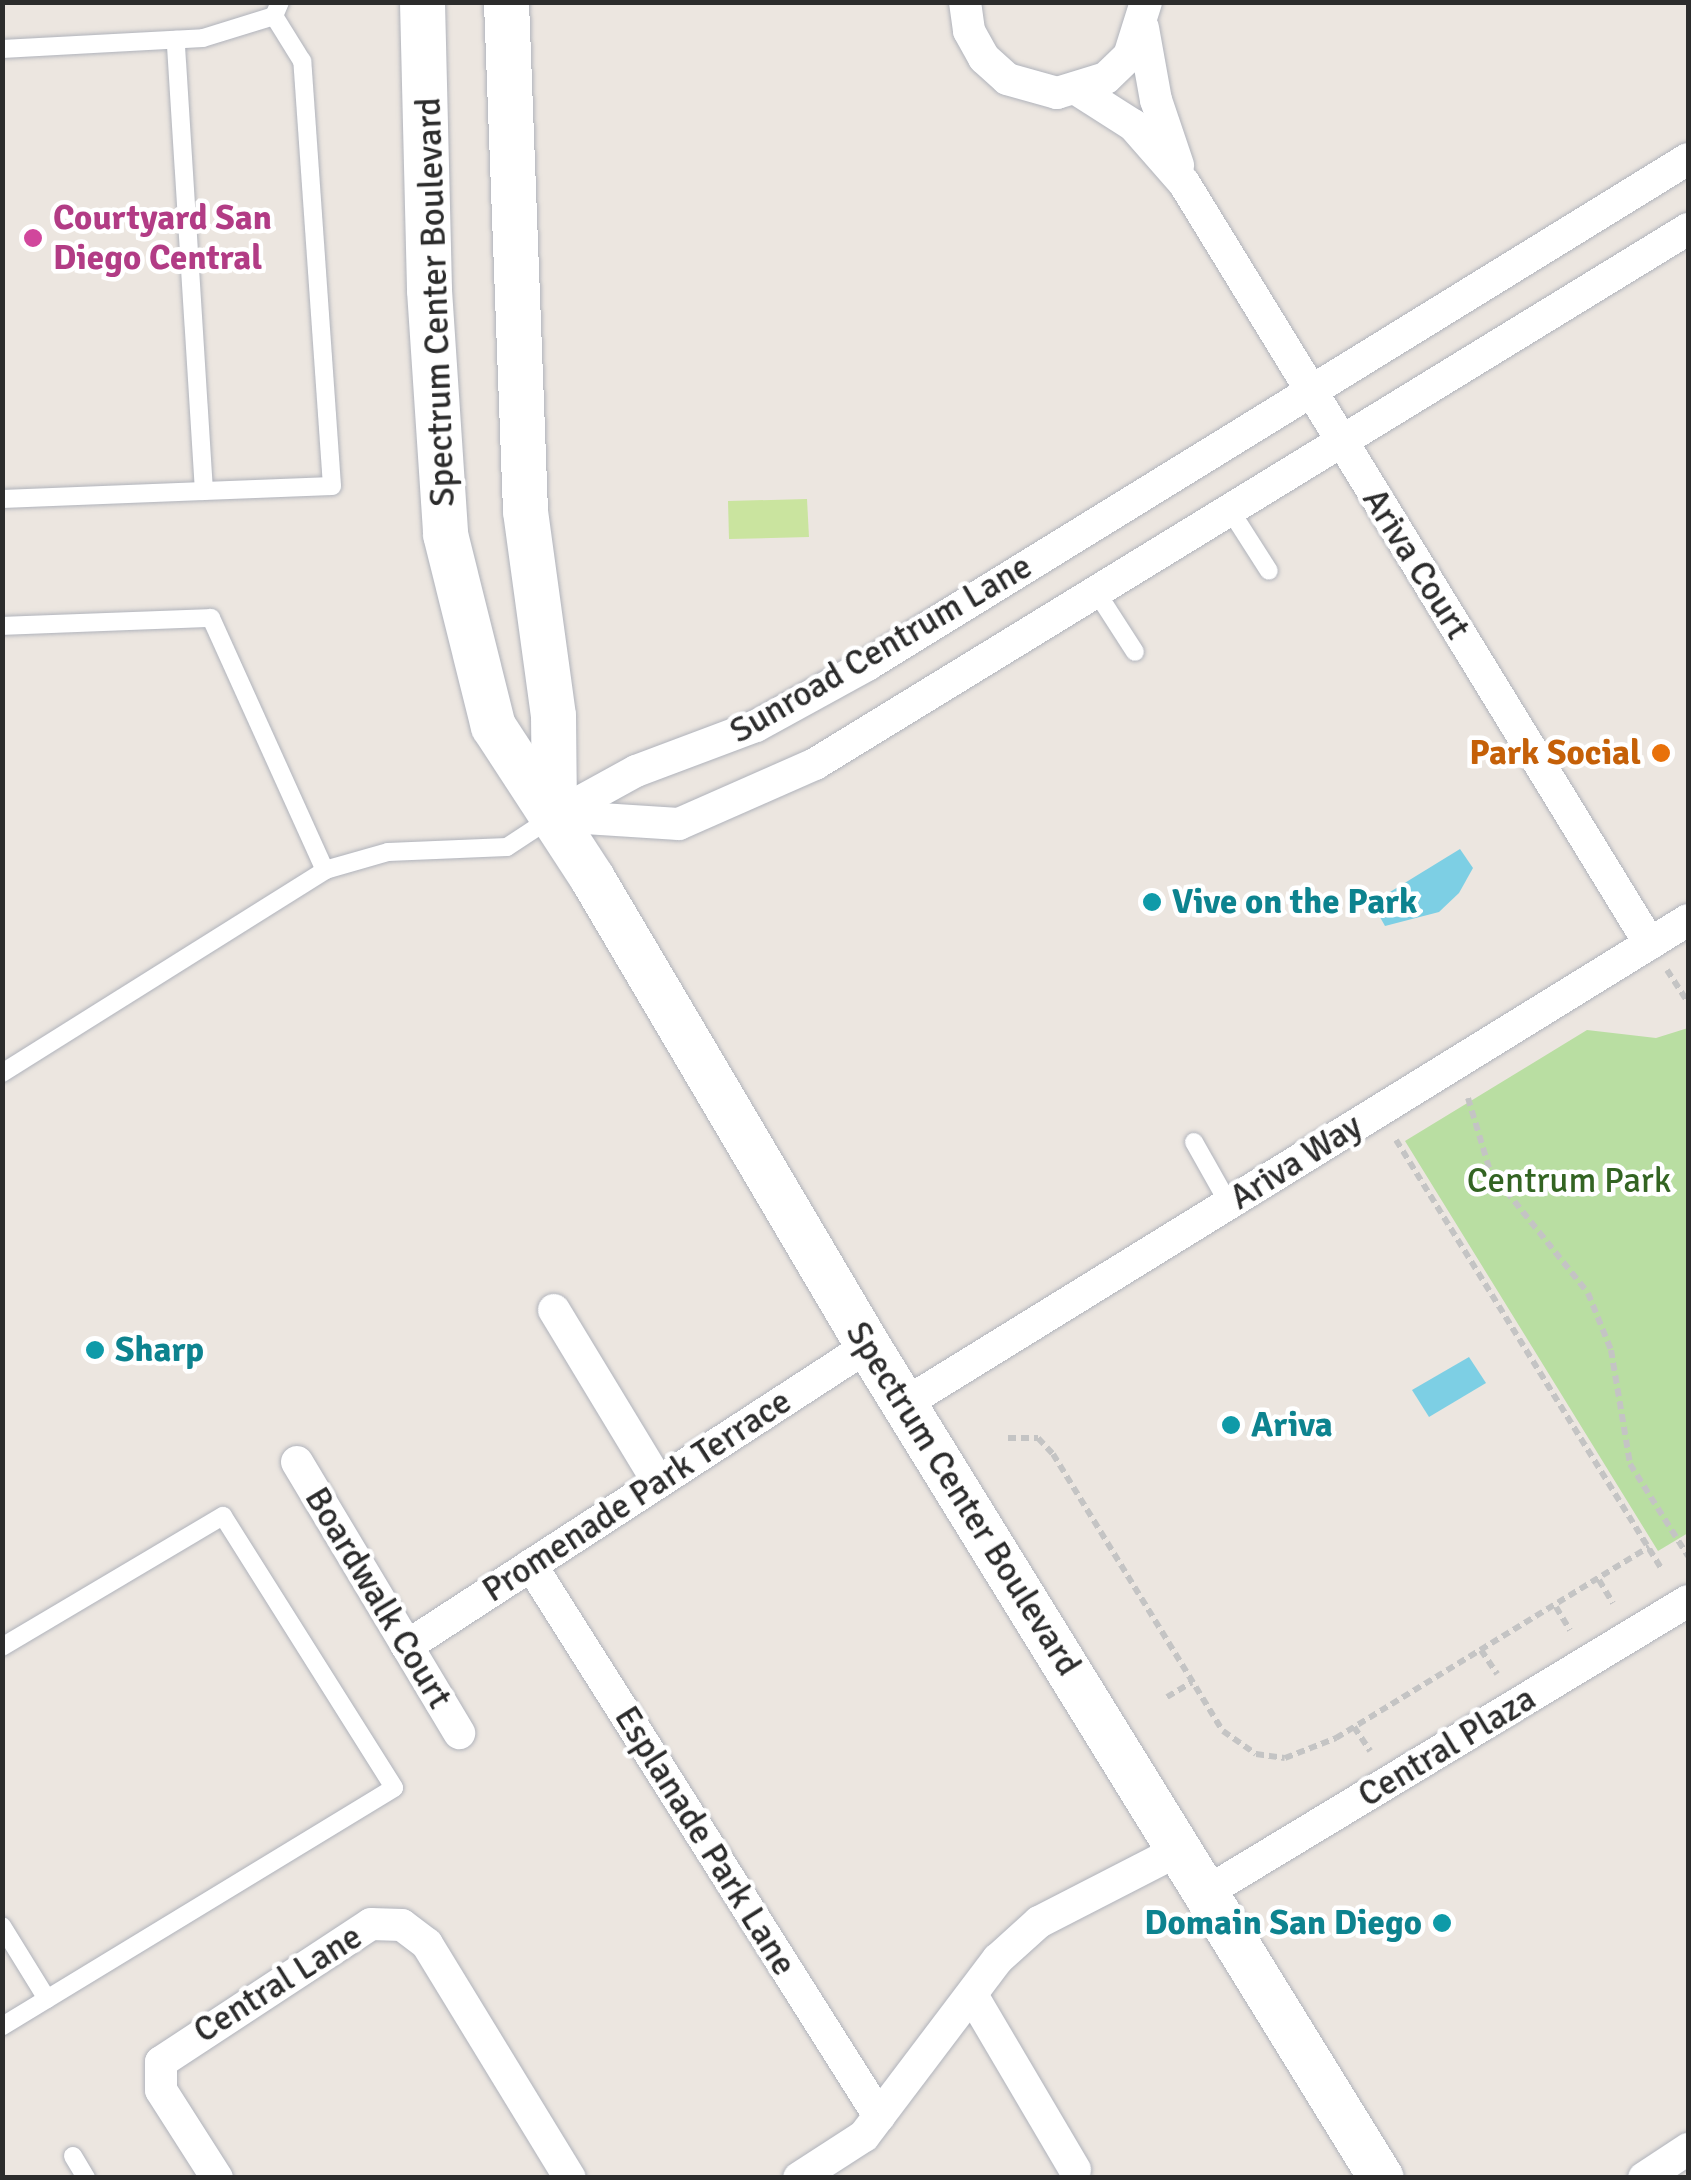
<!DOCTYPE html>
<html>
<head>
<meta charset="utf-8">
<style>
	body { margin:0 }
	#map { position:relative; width:1691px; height:2180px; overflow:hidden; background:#ece6e0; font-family:Signika,sans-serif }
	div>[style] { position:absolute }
	.green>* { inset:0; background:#b9dea2 }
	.pitch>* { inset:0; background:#cae49f }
	.water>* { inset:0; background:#7dcfe4 }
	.path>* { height:6px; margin-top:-3px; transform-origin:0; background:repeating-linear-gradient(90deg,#c4c4c4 0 8px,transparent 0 13px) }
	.roads { filter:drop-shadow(0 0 2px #b0b3bb) drop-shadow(0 0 2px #b0b3bb) }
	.lane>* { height:18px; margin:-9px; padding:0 9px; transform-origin:9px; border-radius:9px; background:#fff }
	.street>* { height:32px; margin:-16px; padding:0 16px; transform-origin:16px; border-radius:16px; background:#fff }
	.secondary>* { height:45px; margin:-22.5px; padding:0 22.5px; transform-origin:22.5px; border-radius:22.5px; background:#fff }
	.dots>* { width:28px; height:28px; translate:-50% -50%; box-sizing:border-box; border:5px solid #fff; border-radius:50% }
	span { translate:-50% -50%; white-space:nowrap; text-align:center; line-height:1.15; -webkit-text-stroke:9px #fff; paint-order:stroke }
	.hotel-label { font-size:35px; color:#b23c85; font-weight:700 }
	.left { translate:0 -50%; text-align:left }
	.street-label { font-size:35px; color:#2c2c2c }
	.food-label { font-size:35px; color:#c56008; font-weight:700 }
	.right { translate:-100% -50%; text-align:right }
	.culture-label { font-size:35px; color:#0d838f; font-weight:700 }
	.park-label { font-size:35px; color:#336422 }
	.frame { position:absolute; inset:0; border:5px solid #2c2c2c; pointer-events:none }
</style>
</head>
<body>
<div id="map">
	<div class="green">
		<div style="clip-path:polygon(1688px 1028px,1688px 1533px,1658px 1551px,1405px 1141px,1587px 1030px,1656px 1038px)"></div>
	</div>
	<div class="pitch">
		<div style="clip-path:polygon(807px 499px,809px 537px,729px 539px,728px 501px)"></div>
	</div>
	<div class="water">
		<div style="clip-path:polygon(1460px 849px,1473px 868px,1459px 893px,1439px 912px,1385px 926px,1372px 903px)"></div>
		<div style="clip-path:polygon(1469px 1357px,1486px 1383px,1429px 1417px,1412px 1390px)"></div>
	</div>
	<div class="path">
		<div style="left:1667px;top:970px;width:38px;rotate:57deg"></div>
		<div style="left:1468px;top:1098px;width:76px;rotate:73.2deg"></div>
		<div style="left:1490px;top:1171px;width:156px;rotate:51.2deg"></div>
		<div style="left:1588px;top:1293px;width:61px;rotate:68deg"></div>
		<div style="left:1611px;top:1350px;width:116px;rotate:80.5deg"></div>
		<div style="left:1630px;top:1464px;width:109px;rotate:57.8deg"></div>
		<div style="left:1396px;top:1140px;width:503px;rotate:58.24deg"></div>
		<div style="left:1008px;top:1438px;width:30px"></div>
		<div style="left:1038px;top:1438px;width:22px;rotate:47deg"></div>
		<div style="left:1053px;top:1454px;width:325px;rotate:58.5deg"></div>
		<div style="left:1223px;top:1731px;width:40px;rotate:34.9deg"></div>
		<div style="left:1256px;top:1754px;width:29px;rotate:8deg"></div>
		<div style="left:1285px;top:1758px;width:55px;rotate:-21.4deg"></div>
		<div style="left:1336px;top:1738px;width:367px;rotate:-31.4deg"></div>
		<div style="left:1599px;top:1580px;width:27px;rotate:59deg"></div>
		<div style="left:1556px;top:1607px;width:27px;rotate:59deg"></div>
		<div style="left:1481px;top:1650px;width:29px;rotate:56deg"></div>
		<div style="left:1167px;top:1697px;width:29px;rotate:-31deg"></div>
		<div style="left:1354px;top:1727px;width:29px;rotate:56deg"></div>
	</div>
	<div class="roads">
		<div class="lane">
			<div style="left:2px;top:49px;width:201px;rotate:-3.1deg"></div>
			<div style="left:203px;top:38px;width:74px;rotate:-17.2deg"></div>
			<div style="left:274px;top:16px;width:15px;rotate:-67deg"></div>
			<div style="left:204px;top:491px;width:128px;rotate:-2.2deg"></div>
			<div style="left:332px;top:486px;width:426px;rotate:-94deg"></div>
			<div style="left:302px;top:61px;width:53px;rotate:-121.9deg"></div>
			<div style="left:2px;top:499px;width:202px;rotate:-2.3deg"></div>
			<div style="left:204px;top:491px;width:452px;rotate:-93.6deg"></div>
			<div style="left:1230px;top:510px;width:72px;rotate:57.4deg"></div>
			<div style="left:1097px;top:593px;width:70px;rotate:57.2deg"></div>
			<div style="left:2px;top:626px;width:209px;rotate:-2.2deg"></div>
			<div style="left:211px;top:618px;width:277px;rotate:65.7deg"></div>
			<div style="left:2px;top:1073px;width:381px;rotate:-32.1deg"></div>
			<div style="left:325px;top:870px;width:66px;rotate:-15.9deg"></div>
			<div style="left:388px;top:852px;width:119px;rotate:-2.4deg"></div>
			<div style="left:507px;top:847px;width:56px;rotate:-33.4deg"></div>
			<div style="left:1194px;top:1142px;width:71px;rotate:60.6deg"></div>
			<div style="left:2px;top:1647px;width:257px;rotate:-30.7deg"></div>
			<div style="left:223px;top:1516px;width:321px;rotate:57.8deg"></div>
			<div style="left:394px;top:1788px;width:459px;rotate:148.7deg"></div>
			<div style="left:2px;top:1926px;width:86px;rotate:58.3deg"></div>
			<div style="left:73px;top:2156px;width:26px;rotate:59deg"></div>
		</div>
		<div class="street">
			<div style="left:965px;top:2px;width:29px;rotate:82deg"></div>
			<div style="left:969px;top:31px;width:31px;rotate:61deg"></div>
			<div style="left:984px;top:58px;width:31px;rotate:42deg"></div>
			<div style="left:1007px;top:79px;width:52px;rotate:15.6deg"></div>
			<div style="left:1057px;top:93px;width:51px;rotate:-17deg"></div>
			<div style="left:1106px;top:78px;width:32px;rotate:-44deg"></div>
			<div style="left:1129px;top:56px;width:57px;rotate:-72.5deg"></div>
			<div style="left:1143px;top:28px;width:73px;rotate:79.8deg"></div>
			<div style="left:1156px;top:100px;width:69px;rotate:71.3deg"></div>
			<div style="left:1078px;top:90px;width:65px;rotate:32.5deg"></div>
			<div style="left:1133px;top:125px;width:77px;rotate:48.7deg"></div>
			<div style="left:1184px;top:183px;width:892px;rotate:58.52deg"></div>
			<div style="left:554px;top:816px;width:94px;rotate:-28.8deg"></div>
			<div style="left:636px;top:771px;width:128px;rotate:-20.6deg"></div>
			<div style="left:756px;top:726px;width:127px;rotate:-28.8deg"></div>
			<div style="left:867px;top:665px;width:964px;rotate:-31.65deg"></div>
			<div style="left:554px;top:816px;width:125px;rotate:3.7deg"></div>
			<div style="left:679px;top:824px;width:149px;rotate:-23.8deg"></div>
			<div style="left:815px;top:764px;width:1024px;rotate:-31.5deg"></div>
			<div style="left:554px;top:1310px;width:201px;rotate:58.8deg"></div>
			<div style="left:904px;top:1404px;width:921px;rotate:-31.69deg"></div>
			<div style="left:297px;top:1462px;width:316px;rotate:59.1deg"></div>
			<div style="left:531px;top:1565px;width:652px;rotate:57.72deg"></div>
			<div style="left:407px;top:1646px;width:550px;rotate:-33.05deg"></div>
			<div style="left:1205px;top:1893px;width:564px;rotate:-31.16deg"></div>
			<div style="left:972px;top:1995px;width:203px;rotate:59.5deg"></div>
			<div style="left:217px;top:2178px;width:104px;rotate:-122.5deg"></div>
			<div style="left:161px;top:2090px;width:28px;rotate:-90deg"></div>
			<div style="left:161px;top:2062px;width:251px;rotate:-33.3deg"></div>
			<div style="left:371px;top:1924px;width:31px;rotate:2deg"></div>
			<div style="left:402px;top:1925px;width:31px;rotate:37deg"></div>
			<div style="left:427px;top:1944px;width:274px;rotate:58.6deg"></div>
			<div style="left:799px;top:2178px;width:77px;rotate:-32.9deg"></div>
			<div style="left:864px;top:2136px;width:222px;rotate:-52.9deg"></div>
			<div style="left:998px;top:1959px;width:55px;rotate:-42.1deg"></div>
			<div style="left:1039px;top:1922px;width:157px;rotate:-27.2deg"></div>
			<div style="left:1644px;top:2178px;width:53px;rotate:-33.4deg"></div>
		</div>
		<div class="secondary">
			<div style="left:422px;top:2px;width:288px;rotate:88.6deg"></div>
			<div style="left:429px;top:290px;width:245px;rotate:86.2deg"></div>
			<div style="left:445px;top:534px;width:198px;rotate:76deg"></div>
			<div style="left:493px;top:726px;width:181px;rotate:56.9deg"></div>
			<div style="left:592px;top:878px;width:543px;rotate:59.47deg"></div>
			<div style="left:868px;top:1346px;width:977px;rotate:58.34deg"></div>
			<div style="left:506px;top:2px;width:509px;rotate:87.86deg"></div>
			<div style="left:525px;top:511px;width:206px;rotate:82.2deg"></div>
			<div style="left:553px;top:715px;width:101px;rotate:89.4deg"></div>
		</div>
	</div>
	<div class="dots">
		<div style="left:33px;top:238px;background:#d1479c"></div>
		<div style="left:1661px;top:753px;background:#e8710a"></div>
		<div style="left:1152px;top:902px;background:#0f9aa8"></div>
		<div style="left:95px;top:1350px;background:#0f9aa8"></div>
		<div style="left:1231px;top:1425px;background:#0f9aa8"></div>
		<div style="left:1442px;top:1923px;background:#0f9aa8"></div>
	</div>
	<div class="hotel-label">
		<span class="left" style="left:53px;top:238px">Courtyard San<br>Diego Central</span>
	</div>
	<div class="street-label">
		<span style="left:436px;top:302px;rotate:-92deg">Spectrum Center Boulevard</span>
		<span style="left:1416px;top:564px;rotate:58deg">Ariva Court</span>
		<span style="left:881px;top:649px;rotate:-30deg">Sunroad Centrum Lane</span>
		<span style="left:1296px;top:1162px;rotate:-32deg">Ariva Way</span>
		<span style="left:637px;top:1496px;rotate:-33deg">Promenade Park Terrace</span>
		<span style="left:963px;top:1499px;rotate:58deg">Spectrum Center Boulevard</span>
		<span style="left:378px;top:1598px;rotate:59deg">Boardwalk Court</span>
		<span style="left:1447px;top:1747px;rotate:-31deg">Central Plaza</span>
		<span style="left:705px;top:1841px;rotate:58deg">Esplanade Park Lane</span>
		<span style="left:278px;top:1984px;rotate:-32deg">Central Lane</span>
	</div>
	<div class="food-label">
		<span class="right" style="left:1641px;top:753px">Park Social</span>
	</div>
	<div class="culture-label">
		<span class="left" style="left:1172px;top:902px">Vive on the Park</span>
		<span class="left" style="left:115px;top:1350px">Sharp</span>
		<span class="left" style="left:1251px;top:1425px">Ariva</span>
		<span class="right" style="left:1422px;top:1923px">Domain San Diego</span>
	</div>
	<div class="park-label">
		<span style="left:1569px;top:1181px">Centrum Park</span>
	</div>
	<div class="frame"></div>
</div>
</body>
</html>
